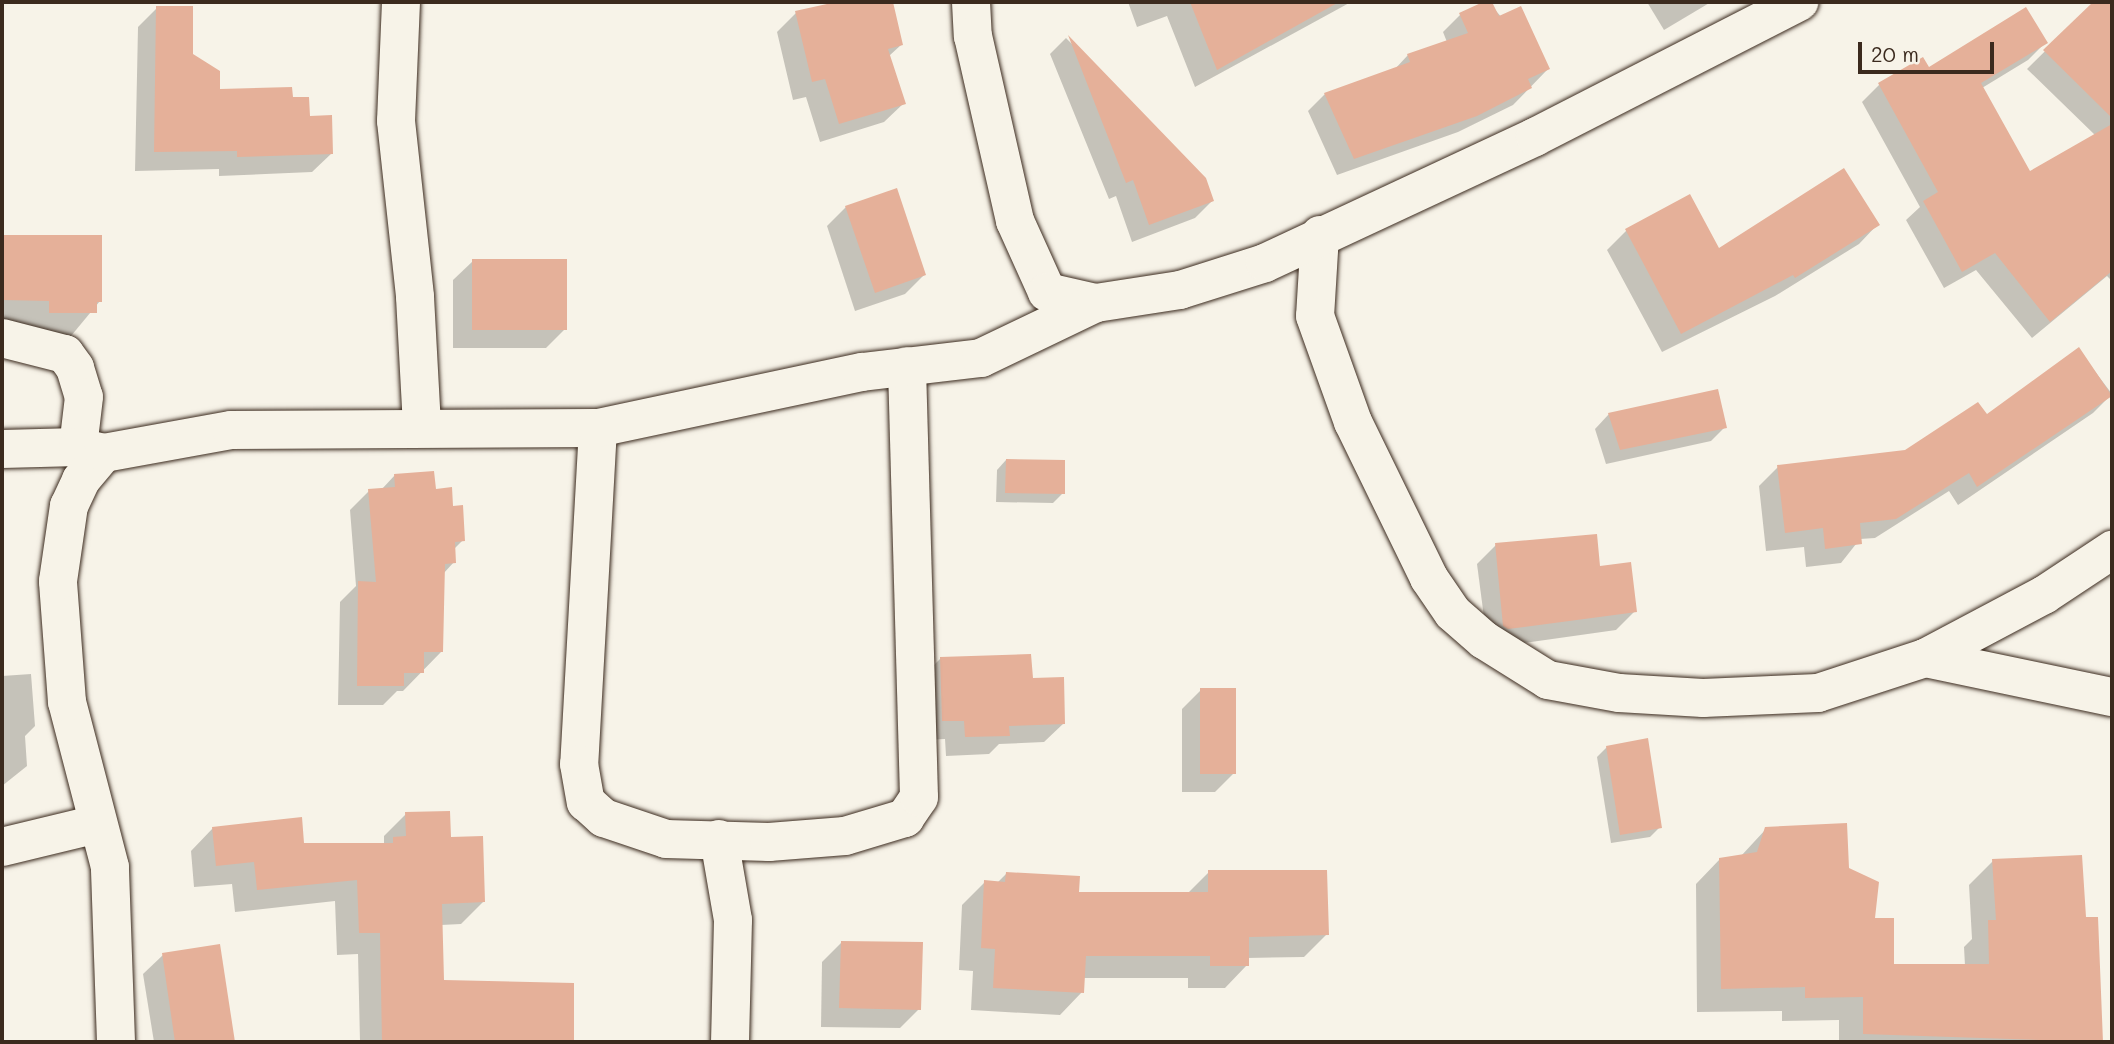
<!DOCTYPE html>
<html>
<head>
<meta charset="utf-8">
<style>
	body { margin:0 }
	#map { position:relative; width:2114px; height:1044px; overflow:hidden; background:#f7f3e8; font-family:Mali,sans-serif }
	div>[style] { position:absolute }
	.shadow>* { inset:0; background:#0003 }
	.building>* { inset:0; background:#e5b099 }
	.roads { filter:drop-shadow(0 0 2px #3b2a1e) drop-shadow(0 0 2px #3b2a1e) }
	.minor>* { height:38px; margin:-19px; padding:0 19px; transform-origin:19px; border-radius:19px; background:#f7f3e8 }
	span { translate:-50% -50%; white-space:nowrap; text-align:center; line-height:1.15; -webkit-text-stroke:5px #f7f3e8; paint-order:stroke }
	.frame { position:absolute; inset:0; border:4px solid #3b2a1e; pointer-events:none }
	.scale { position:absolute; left:1858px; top:42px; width:136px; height:32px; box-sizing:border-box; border:4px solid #3b2a1e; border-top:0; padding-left:9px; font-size:21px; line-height:24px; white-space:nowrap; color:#3b2a1e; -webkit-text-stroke:5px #f7f3e8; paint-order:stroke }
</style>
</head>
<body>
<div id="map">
	<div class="shadow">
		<div style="clip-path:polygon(844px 2px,891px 2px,901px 45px,889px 56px,904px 103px,884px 122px,820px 142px,806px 97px,793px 100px,777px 32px,796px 13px)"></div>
		<div style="clip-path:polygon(1128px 2px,1351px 2px,1195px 87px,1167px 16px,1137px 27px)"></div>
		<div style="clip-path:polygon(1488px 2px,1548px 69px,1513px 105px,1458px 132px,1337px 175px,1308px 111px,1325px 94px,1394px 70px,1408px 55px,1447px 42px,1443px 32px,1460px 15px)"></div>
		<div style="clip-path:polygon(1647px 2px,1711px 2px,1664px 30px)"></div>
		<div style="clip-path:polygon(2095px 2px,2112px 2px,2112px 281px,2107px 276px,2032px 338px,1976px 270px,1944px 288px,1906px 220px,1920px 207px,1862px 102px,1879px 85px,2045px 43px,2028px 60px,1982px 88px,2029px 173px,2096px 136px,2027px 69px)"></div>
		<div style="clip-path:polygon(157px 8px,219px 91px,291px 99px,332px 153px,312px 172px,219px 176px,219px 169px,135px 171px,138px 27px)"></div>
		<div style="clip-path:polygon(1066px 38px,1156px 129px,1212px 201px,1195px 218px,1132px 242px,1116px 196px,1109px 199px,1050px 54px)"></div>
		<div style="clip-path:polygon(1689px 196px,1719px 251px,1878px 224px,1859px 244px,1775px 296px,1662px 352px,1607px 250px,1626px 231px)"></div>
		<div style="clip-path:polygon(846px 207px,924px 275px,905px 294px,855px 311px,827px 226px)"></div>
		<div style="clip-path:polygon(100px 237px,100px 301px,71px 336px,2px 324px,2px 238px)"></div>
		<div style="clip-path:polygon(473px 261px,565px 329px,546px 348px,453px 348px,453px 280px)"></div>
		<div style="clip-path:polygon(2078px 349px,2112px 394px,2093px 413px,1958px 505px,1949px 491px,1875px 538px,1860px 539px,1841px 563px,1806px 567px,1804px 547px,1766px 551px,1759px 486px,1778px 467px,1906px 452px,1986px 417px)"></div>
		<div style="clip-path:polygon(1609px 414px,1725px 427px,1711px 441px,1606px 464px,1595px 429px)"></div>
		<div style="clip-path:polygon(1006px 460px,1063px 493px,1053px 503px,996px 502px,997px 470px)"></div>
		<div style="clip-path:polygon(395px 475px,434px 491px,451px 507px,463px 540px,453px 550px,454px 562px,443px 574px,441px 652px,403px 691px,397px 691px,383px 705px,338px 705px,340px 602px,356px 586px,350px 510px,369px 491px,381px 490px)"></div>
		<div style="clip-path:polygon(1496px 545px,1599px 568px,1635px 611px,1616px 630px,1488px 648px,1477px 564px)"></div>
		<div style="clip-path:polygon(940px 659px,1031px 680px,1064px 723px,1044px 742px,999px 744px,989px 754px,946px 756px,945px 739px,923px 740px,921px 678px)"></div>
		<div style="clip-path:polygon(31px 674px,35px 726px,25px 736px,27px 766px,2px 786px,2px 676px)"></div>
		<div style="clip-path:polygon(1201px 690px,1234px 773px,1215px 792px,1182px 792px,1182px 709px)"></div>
		<div style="clip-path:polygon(1607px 747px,1660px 827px,1650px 837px,1611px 843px,1597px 757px)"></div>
		<div style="clip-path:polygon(406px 814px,449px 839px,483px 902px,461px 924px,441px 925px,442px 982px,572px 984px,572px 1042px,360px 1042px,358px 954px,337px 955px,335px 901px,235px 912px,232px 884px,194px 887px,191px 851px,213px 828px,303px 845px,384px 845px,384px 836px)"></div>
		<div style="clip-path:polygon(1766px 829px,1848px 869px,1892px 966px,1965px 966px,1964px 947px,1972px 939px,1969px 885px,1993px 861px,2084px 919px,2097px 918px,2101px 1042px,1839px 1042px,1839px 1020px,1782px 1021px,1782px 1011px,1697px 1012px,1696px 884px,1720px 859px,1741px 856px)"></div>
		<div style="clip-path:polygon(1209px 872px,1327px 934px,1304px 957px,1247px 958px,1247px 965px,1225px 988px,1188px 988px,1188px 978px,1083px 978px,1082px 992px,1060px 1015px,971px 1010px,973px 971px,959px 970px,962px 905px,985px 882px,997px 883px,1006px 874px,1077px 894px,1187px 894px)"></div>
		<div style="clip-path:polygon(841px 943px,919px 1009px,900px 1028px,821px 1027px,822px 962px)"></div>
		<div style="clip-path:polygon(218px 946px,233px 1042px,154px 1042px,143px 974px,163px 955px)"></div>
	</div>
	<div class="building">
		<div style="clip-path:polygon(836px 2px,893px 2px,903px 45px,888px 49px,906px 104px,839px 124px,825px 79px,812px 82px,795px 11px)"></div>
		<div style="clip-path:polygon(1190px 2px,1339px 2px,1217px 70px)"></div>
		<div style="clip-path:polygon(1483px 2px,1492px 2px,1499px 16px,1521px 6px,1550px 69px,1528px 79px,1532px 88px,1477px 116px,1354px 159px,1324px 93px,1410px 62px,1407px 54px,1468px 33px,1459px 13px)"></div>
		<div style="clip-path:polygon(2093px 2px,2112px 2px,2112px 118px,2043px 50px)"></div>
		<div style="clip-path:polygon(156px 6px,193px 6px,193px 54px,220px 71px,220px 89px,292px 87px,293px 97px,309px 97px,310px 116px,332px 115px,333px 154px,237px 157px,237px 151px,154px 152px)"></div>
		<div style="clip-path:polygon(2026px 7px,2048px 43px,1981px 83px,2030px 171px,2112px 124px,2112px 271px,2050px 322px,1995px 253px,1962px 272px,1923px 201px,1938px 192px,1878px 83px,1923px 57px,1929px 67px)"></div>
		<div style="clip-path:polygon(1068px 35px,1206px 178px,1214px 201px,1149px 225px,1133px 180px,1126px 183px)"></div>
		<div style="clip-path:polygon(1844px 168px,1880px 225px,1795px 278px,1793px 275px,1681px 334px,1625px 229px,1690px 194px,1719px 248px)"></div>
		<div style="clip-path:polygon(897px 188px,926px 275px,875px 293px,845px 206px)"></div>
		<div style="clip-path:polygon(2px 235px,102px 235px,102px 302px,97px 302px,97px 313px,49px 313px,49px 301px,2px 300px)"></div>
		<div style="clip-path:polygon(472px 259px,567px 259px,567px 330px,472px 330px)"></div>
		<div style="clip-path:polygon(2079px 347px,2112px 396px,1977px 487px,1969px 473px,1896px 519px,1860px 523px,1862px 544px,1825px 549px,1823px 528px,1785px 533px,1777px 465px,1905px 450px,1978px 402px,1987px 414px)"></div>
		<div style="clip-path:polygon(1718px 389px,1727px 428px,1620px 450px,1608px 413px)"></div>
		<div style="clip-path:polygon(1006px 459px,1065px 460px,1065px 494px,1005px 493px)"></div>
		<div style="clip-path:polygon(434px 471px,436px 489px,452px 487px,453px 506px,463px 505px,465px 541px,455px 542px,456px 563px,445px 564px,443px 652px,424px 652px,424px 673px,404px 673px,404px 686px,357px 686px,358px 581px,376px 582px,368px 489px,395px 487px,394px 474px)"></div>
		<div style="clip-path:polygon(1597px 534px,1600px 566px,1631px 562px,1637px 612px,1508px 629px,1503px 626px,1495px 543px)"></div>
		<div style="clip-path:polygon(1031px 654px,1033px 678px,1064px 677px,1065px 724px,1009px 726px,1010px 736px,965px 737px,964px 721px,942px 721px,940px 657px)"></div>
		<div style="clip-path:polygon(1200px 688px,1236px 688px,1236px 774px,1200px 774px)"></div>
		<div style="clip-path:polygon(1648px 738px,1662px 828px,1620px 835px,1606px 746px)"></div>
		<div style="clip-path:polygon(450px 811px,451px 837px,483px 836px,485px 902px,442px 904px,444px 980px,574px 983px,574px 1042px,382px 1042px,380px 933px,359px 933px,357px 880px,257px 890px,254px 862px,216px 866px,212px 827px,302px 817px,304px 843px,393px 843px,393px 837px,406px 836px,405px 812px)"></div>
		<div style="clip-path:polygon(1847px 823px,1849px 868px,1879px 882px,1875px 918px,1894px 918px,1894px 964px,1989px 964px,1988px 920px,1996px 920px,1992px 859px,2082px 855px,2086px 917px,2098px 917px,2103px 1042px,1863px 1034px,1863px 997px,1805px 998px,1805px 987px,1721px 989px,1719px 858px,1757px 852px,1765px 827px)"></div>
		<div style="clip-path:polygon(1208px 870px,1327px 870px,1329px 935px,1249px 937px,1249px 966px,1210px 966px,1210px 956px,1086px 956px,1084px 993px,993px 988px,995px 949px,981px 948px,984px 880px,1005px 882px,1006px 872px,1080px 876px,1079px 892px,1208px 892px)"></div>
		<div style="clip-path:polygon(841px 941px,923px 942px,921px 1010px,839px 1008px)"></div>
		<div style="clip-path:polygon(220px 944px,235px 1042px,175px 1042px,162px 953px)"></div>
	</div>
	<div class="roads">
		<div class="minor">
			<div style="left:401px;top:2px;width:119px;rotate:92.4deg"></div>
			<div style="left:396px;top:121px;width:177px;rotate:83.8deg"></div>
			<div style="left:415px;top:297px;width:130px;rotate:86.9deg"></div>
			<div style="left:971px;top:2px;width:34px;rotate:87deg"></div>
			<div style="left:973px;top:36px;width:190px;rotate:77.2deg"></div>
			<div style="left:1015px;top:221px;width:78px;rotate:65.7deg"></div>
			<div style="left:1047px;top:292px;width:50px;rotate:12.7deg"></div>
			<div style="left:1320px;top:235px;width:81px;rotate:93.5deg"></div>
			<div style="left:1315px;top:316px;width:113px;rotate:70.3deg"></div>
			<div style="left:1353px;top:422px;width:174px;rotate:64deg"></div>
			<div style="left:1429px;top:578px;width:42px;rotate:55.6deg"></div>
			<div style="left:1453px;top:613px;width:41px;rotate:41.1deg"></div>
			<div style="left:1484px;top:640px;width:75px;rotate:32deg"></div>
			<div style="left:1548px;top:680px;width:72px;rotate:10.4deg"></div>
			<div style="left:1619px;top:693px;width:84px;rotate:3.4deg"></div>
			<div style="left:1703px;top:698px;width:115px;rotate:-2.5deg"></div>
			<div style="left:1818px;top:693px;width:113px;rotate:-18.1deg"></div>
			<div style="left:1925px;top:658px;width:135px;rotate:-27.9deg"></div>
			<div style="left:2044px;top:595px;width:82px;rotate:-33.5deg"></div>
			<div style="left:2px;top:338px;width:65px;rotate:14.3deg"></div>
			<div style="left:65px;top:354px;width:17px;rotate:54deg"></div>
			<div style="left:75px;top:368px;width:30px;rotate:73deg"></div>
			<div style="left:84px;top:397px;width:50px;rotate:96.8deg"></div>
			<div style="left:598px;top:428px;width:337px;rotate:93.2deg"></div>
			<div style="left:579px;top:764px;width:39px;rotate:80deg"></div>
			<div style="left:586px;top:802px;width:24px;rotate:42deg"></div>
			<div style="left:604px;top:818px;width:65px;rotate:18.7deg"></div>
			<div style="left:666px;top:839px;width:103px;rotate:1.7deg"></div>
			<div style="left:769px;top:842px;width:76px;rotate:-4.5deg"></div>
			<div style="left:845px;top:836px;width:63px;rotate:-16.7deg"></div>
			<div style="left:905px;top:818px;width:25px;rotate:-56deg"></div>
			<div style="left:919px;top:797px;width:431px;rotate:-91.6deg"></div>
			<div style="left:2px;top:449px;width:76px;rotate:-1.5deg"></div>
			<div style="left:78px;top:447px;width:27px;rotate:13deg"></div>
			<div style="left:1925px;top:658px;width:191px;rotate:11.8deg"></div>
			<div style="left:719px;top:839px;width:82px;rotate:80.2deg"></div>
			<div style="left:733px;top:920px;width:122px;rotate:91.4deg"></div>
			<div style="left:2px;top:847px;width:98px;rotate:-13.6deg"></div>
			<div style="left:116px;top:1042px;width:175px;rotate:-92deg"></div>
			<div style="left:110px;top:867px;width:171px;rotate:-104.6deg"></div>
			<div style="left:67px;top:702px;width:121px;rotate:-94.3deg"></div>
			<div style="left:58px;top:581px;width:76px;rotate:-81.7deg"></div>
			<div style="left:69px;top:506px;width:29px;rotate:-65deg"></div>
			<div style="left:81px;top:480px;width:35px;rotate:-50deg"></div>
			<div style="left:104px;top:453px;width:129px;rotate:-10.3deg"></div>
			<div style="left:231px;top:430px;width:367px;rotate:-0.3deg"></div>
			<div style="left:598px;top:428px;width:270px;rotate:-12deg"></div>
			<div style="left:862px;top:372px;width:120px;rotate:-6.7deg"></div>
			<div style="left:981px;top:358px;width:127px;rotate:-25.6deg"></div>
			<div style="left:1096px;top:303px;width:85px;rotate:-8.8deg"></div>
			<div style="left:1180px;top:290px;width:89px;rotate:-17.6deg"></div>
			<div style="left:1265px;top:263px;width:298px;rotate:-25deg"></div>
			<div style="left:1535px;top:137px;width:297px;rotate:-27.1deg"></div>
		</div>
	</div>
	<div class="frame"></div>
	<div class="scale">20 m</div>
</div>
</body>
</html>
